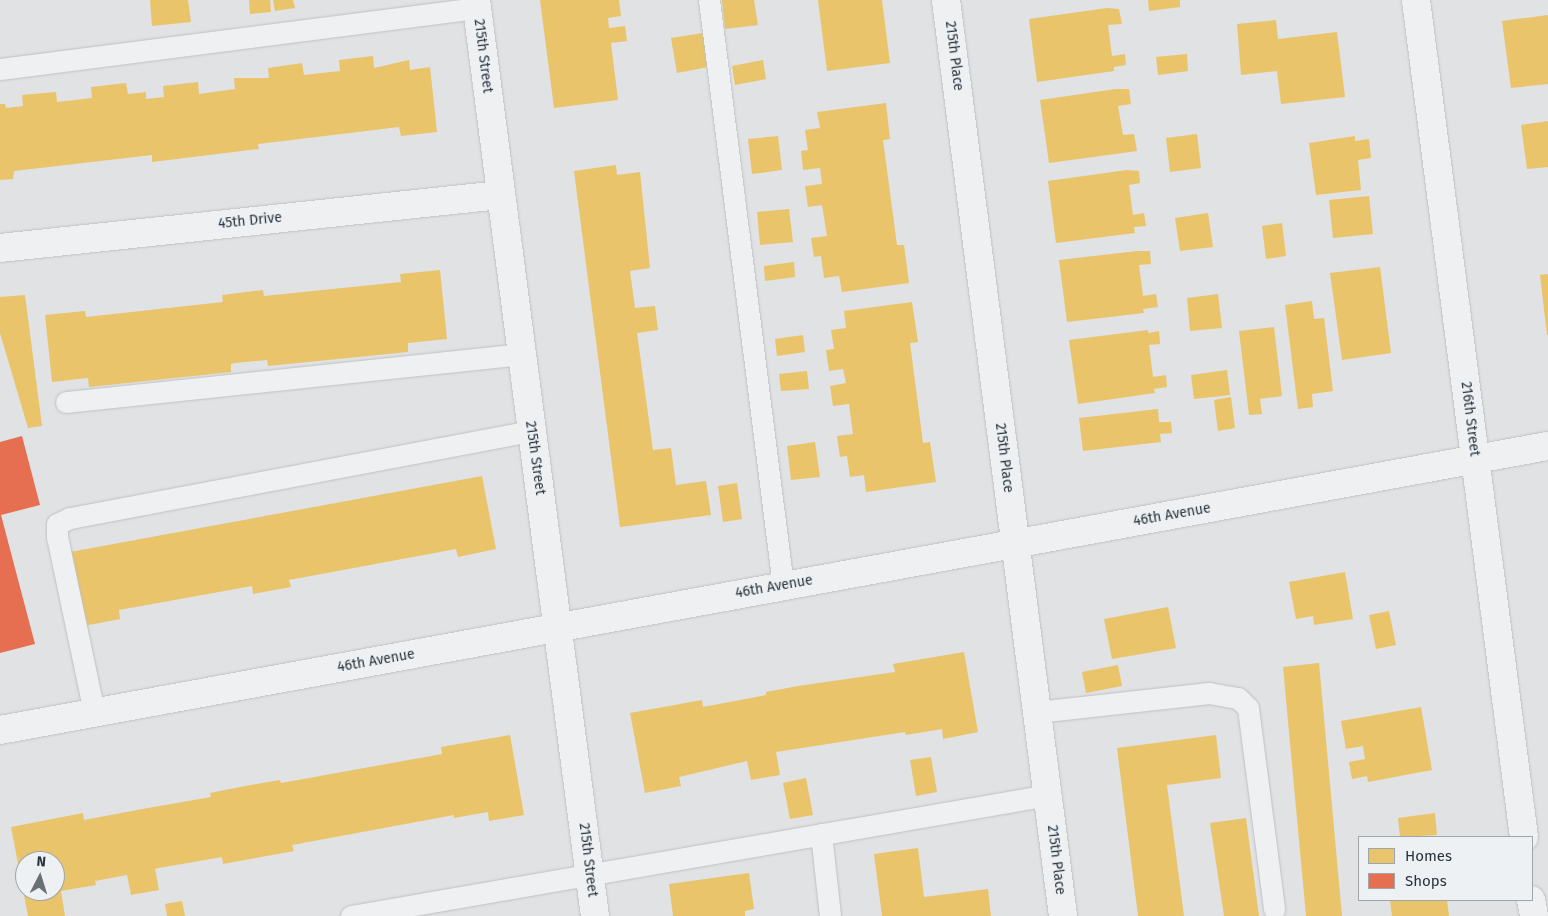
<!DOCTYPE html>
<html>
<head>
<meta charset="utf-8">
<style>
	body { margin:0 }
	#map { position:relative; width:1548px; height:916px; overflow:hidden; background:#e0e2e4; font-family:"Fira Sans",sans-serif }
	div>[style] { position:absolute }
	.homes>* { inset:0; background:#e9c46a }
	.shops>* { inset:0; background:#e76f51 }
	.roads { filter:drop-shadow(0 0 1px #bec0c2) drop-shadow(0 0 1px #bec0c2) }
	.service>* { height:21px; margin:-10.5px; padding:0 10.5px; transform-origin:10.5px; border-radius:10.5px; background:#eff0f1 }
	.minor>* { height:28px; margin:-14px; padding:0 14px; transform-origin:14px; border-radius:14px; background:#eff0f1 }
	span { translate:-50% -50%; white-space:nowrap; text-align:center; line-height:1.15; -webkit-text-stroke:5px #edf1f4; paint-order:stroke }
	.street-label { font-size:14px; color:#29323b }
	.legend { position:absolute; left:1358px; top:836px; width:175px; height:65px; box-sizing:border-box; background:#edf1f4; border:1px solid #9fa5aa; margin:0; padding:6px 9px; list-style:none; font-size:15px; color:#29323b }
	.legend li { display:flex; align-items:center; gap:10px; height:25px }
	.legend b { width:25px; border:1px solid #9fa5aa }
	.north { position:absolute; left:15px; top:851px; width:50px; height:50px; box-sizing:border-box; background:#edf1f4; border:1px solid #9fa5aa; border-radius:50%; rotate:5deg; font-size:14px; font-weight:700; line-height:20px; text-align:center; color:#29323b }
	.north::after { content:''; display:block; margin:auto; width:18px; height:22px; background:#697076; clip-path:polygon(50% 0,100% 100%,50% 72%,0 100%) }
</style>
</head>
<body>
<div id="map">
	<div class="homes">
		<div style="clip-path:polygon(150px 0,188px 0,191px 22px,152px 26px)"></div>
		<div style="clip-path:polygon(249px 0,270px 0,271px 12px,250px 14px)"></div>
		<div style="clip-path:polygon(273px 0,293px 0,295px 8px,275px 11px)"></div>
		<div style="clip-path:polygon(540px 0,619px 0,621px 16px,608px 18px,609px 28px,625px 26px,627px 41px,611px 43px,618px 100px,554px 108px)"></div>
		<div style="clip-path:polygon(722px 0,754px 0,758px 25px,725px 29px)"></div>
		<div style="clip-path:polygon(818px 0,882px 0,890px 63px,827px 71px)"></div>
		<div style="clip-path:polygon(1148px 0,1180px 0,1180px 7px,1149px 11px)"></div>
		<div style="clip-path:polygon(1107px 8px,1119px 9px,1122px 24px,1108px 25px,1112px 56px,1125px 54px,1126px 65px,1114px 67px,1114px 71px,1037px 82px,1029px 19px)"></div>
		<div style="clip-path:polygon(1548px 15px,1548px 84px,1511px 88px,1502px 21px)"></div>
		<div style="clip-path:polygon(1276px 20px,1278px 39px,1337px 32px,1345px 97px,1281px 104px,1277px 71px,1241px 75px,1237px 24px)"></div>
		<div style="clip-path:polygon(703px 33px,708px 67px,677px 73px,671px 38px)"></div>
		<div style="clip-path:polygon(1187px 54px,1188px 71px,1158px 75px,1156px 57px)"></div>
		<div style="clip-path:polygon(373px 56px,374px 68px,409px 60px,410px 70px,430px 67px,437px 132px,401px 136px,399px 127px,366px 131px,258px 144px,259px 149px,152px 162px,152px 155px,14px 171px,13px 179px,0 180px,0 104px,5px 104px,6px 108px,23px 106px,22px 95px,56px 92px,57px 102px,75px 100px,92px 98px,91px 87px,126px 83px,128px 94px,146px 92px,146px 99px,164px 97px,163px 86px,198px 82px,199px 94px,235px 89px,234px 78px,269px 78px,268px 68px,302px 63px,304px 75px,321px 73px,340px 71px,339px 60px)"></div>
		<div style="clip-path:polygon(763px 60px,766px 79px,735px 85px,732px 66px)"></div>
		<div style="clip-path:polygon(1116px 89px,1129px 89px,1131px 104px,1118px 106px,1123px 135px,1134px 134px,1137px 151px,1049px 163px,1040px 100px)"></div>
		<div style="clip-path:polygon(886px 103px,890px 139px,883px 140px,897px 245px,904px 245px,909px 283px,842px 292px,839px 276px,824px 278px,821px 256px,814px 257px,811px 238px,827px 236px,822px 205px,808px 207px,805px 186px,822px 184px,820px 168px,803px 170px,801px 151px,808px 150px,805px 130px,820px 128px,817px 112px)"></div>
		<div style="clip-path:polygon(1548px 121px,1548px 167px,1527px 169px,1521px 125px)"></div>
		<div style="clip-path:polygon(1197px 134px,1201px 168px,1170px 172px,1166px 138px)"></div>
		<div style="clip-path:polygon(778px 136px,782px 170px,752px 174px,748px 139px)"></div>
		<div style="clip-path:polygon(1355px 136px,1355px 141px,1369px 139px,1371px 158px,1358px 160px,1361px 190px,1316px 195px,1309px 143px)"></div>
		<div style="clip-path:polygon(616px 165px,617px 175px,640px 172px,650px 268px,630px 271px,635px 308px,655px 306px,658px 330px,637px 333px,653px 450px,671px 448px,676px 485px,706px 481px,711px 515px,620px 527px,574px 171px)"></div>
		<div style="clip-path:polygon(1127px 170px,1139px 171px,1140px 183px,1129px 185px,1133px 215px,1144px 213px,1146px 226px,1134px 227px,1135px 233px,1056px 243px,1048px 181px)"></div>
		<div style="clip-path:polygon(1369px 196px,1373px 234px,1333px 238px,1329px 200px)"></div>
		<div style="clip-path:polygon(789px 209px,793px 242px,760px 245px,757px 212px)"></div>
		<div style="clip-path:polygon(1208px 213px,1213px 247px,1180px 251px,1175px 218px)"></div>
		<div style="clip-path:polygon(1282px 223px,1286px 256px,1266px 259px,1262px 226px)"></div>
		<div style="clip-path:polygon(1137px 251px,1150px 251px,1151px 264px,1139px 265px,1143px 296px,1156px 294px,1158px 307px,1143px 309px,1144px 313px,1067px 322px,1059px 260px)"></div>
		<div style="clip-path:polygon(794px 262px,795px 277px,765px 281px,764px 266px)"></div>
		<div style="clip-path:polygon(1380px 267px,1391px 353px,1342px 360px,1330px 273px)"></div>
		<div style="clip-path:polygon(440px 270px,447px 339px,408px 343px,408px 352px,268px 366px,267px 360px,235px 363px,231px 364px,231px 372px,89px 387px,88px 378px,52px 382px,45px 315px,85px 311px,86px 317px,223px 302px,222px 295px,263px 290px,264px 296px,401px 282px,400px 274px)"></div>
		<div style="clip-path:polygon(1548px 274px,1548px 335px,1547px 335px,1540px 275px)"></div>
		<div style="clip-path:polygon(1218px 294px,1222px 328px,1190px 331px,1187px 298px)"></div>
		<div style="clip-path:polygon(25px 295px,42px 426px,28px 428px,0 333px,0 297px)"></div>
		<div style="clip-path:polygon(1312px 301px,1314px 319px,1324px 318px,1333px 391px,1312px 394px,1313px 407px,1298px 409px,1285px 305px)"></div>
		<div style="clip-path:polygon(912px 302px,918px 342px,910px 343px,923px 443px,930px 442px,936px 482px,866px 492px,864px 475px,850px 477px,847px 456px,840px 457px,837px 436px,853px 434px,849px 404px,833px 406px,830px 386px,846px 383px,843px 369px,829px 371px,826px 350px,834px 349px,831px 330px,846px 328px,844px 311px)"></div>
		<div style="clip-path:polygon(1274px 327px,1282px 396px,1260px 399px,1262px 414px,1249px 415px,1239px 331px)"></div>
		<div style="clip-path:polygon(1148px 330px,1148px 333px,1159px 331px,1160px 344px,1149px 345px,1153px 377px,1166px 375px,1167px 387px,1154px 389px,1155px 393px,1078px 404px,1069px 340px)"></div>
		<div style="clip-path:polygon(803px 335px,805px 352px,777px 356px,775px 339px)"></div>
		<div style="clip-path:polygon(1227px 370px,1230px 395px,1194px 399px,1191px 375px)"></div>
		<div style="clip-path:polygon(807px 371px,809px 389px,781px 391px,779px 374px)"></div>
		<div style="clip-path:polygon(1231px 397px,1235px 428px,1218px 431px,1214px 400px)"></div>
		<div style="clip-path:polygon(1158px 409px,1159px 422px,1171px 422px,1172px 433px,1160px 434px,1161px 442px,1083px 451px,1079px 418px)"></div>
		<div style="clip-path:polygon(815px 442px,820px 477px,791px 480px,787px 446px)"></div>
		<div style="clip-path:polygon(482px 476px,496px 549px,458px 557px,456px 549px,289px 580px,291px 587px,253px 594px,252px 586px,119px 610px,120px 619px,84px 626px,70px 552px)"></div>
		<div style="clip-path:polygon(737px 483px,742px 519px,723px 522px,718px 486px)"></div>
		<div style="clip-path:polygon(1345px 572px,1353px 619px,1314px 625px,1313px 616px,1296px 619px,1289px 582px)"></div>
		<div style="clip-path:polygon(1168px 607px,1176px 648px,1112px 659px,1104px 619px)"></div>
		<div style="clip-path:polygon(1389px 611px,1396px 645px,1376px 649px,1369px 615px)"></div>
		<div style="clip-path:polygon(964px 652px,978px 732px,943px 739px,942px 729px,906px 735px,905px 732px,776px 752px,780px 775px,751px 780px,747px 761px,679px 777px,681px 786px,645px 793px,630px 713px,702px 700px,703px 707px,766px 695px,766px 692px,798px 686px,895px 672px,893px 664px)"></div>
		<div style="clip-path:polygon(1319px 663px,1342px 916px,1306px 916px,1283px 667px)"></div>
		<div style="clip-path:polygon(1118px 665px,1122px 686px,1086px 693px,1082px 672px)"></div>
		<div style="clip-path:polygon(1421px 707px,1432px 770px,1368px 782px,1367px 776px,1352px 779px,1349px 762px,1365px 759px,1364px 753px,1363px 746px,1346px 749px,1341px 721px)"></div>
		<div style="clip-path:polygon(evenodd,510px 735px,524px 815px,489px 821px,488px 812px,454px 818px,454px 815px,292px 845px,294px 851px,223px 864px,222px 857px,159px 868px,155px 869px,159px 890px,131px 895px,127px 875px,95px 881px,96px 885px,61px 891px,65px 916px,28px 916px,11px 827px,83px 813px,84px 820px,148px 808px,211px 797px,210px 793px,245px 786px,280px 780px,281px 783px,442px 754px,441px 747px,510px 735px,25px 861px,55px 861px,55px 891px,25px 891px,25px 861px)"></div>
		<div style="clip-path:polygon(1216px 735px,1221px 778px,1167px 785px,1184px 916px,1138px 916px,1117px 748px)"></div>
		<div style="clip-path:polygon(931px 757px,937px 792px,916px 796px,910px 760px)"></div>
		<div style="clip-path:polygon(806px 778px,813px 815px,790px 819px,783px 783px)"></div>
		<div style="clip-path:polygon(1435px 813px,1437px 835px,1400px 837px,1398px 818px)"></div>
		<div style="clip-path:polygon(1246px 818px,1259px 916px,1224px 916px,1210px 823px)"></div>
		<div style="clip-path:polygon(918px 848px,924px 897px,988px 889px,991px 916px,882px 916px,874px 854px)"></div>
		<div style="clip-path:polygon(749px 873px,754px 909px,745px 911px,745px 916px,673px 916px,669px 884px)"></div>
		<div style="clip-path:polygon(1390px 900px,1447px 900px,1449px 916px,1392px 916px)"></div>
		<div style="clip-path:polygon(182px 901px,185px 916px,167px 916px,165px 904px)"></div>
	</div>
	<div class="shops">
		<div style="clip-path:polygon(22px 436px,40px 505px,1px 515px,35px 644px,0 653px,0 442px)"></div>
	</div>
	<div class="roads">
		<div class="service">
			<div style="left:709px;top:0;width:591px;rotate:82.8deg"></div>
			<div style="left:0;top:69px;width:481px;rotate:-7.3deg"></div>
			<div style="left:66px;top:402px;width:458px;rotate:-6deg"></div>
			<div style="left:94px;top:712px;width:179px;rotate:-101.9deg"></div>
			<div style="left:57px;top:537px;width:13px;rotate:-90deg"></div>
			<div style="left:57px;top:524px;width:14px;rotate:-25deg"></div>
			<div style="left:70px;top:518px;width:469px;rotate:-10.7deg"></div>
			<div style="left:1037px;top:712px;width:173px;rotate:-6.3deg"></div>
			<div style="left:1209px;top:693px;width:29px;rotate:10deg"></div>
			<div style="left:1238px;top:698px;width:14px;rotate:45deg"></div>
			<div style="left:1248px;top:708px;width:203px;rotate:82.6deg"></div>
			<div style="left:821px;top:834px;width:82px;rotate:83.7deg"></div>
			<div style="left:351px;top:916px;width:707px;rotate:-9.85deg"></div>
		</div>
		<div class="minor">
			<div style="left:476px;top:0;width:924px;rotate:82.6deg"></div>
			<div style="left:946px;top:0;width:923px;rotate:82.72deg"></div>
			<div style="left:1416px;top:0;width:844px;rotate:82.65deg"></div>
			<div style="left:0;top:248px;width:503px;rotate:-6.05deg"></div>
			<div style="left:0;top:730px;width:1574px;rotate:-10.4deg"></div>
			<div style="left:1531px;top:900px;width:16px;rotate:79deg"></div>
		</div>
	</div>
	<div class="street-label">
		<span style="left:483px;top:56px;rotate:83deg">215th Street</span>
		<span style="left:954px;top:56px;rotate:83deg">215th Place</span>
		<span style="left:250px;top:221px;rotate:-6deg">45th Drive</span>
		<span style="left:1470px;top:419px;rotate:83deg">216th Street</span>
		<span style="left:535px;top:458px;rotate:82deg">215th Street</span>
		<span style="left:1004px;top:458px;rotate:83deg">215th Place</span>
		<span style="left:1172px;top:515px;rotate:-10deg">46th Avenue</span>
		<span style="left:774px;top:587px;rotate:-10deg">46th Avenue</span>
		<span style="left:376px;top:661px;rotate:-10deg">46th Avenue</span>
		<span style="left:588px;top:860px;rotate:83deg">215th Street</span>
		<span style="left:1056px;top:860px;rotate:83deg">215th Place</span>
	</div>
	<ul class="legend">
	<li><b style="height:14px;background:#e9c46a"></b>Homes</li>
	<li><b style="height:14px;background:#e76f51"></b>Shops</li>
	</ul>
	<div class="north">N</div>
</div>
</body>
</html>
